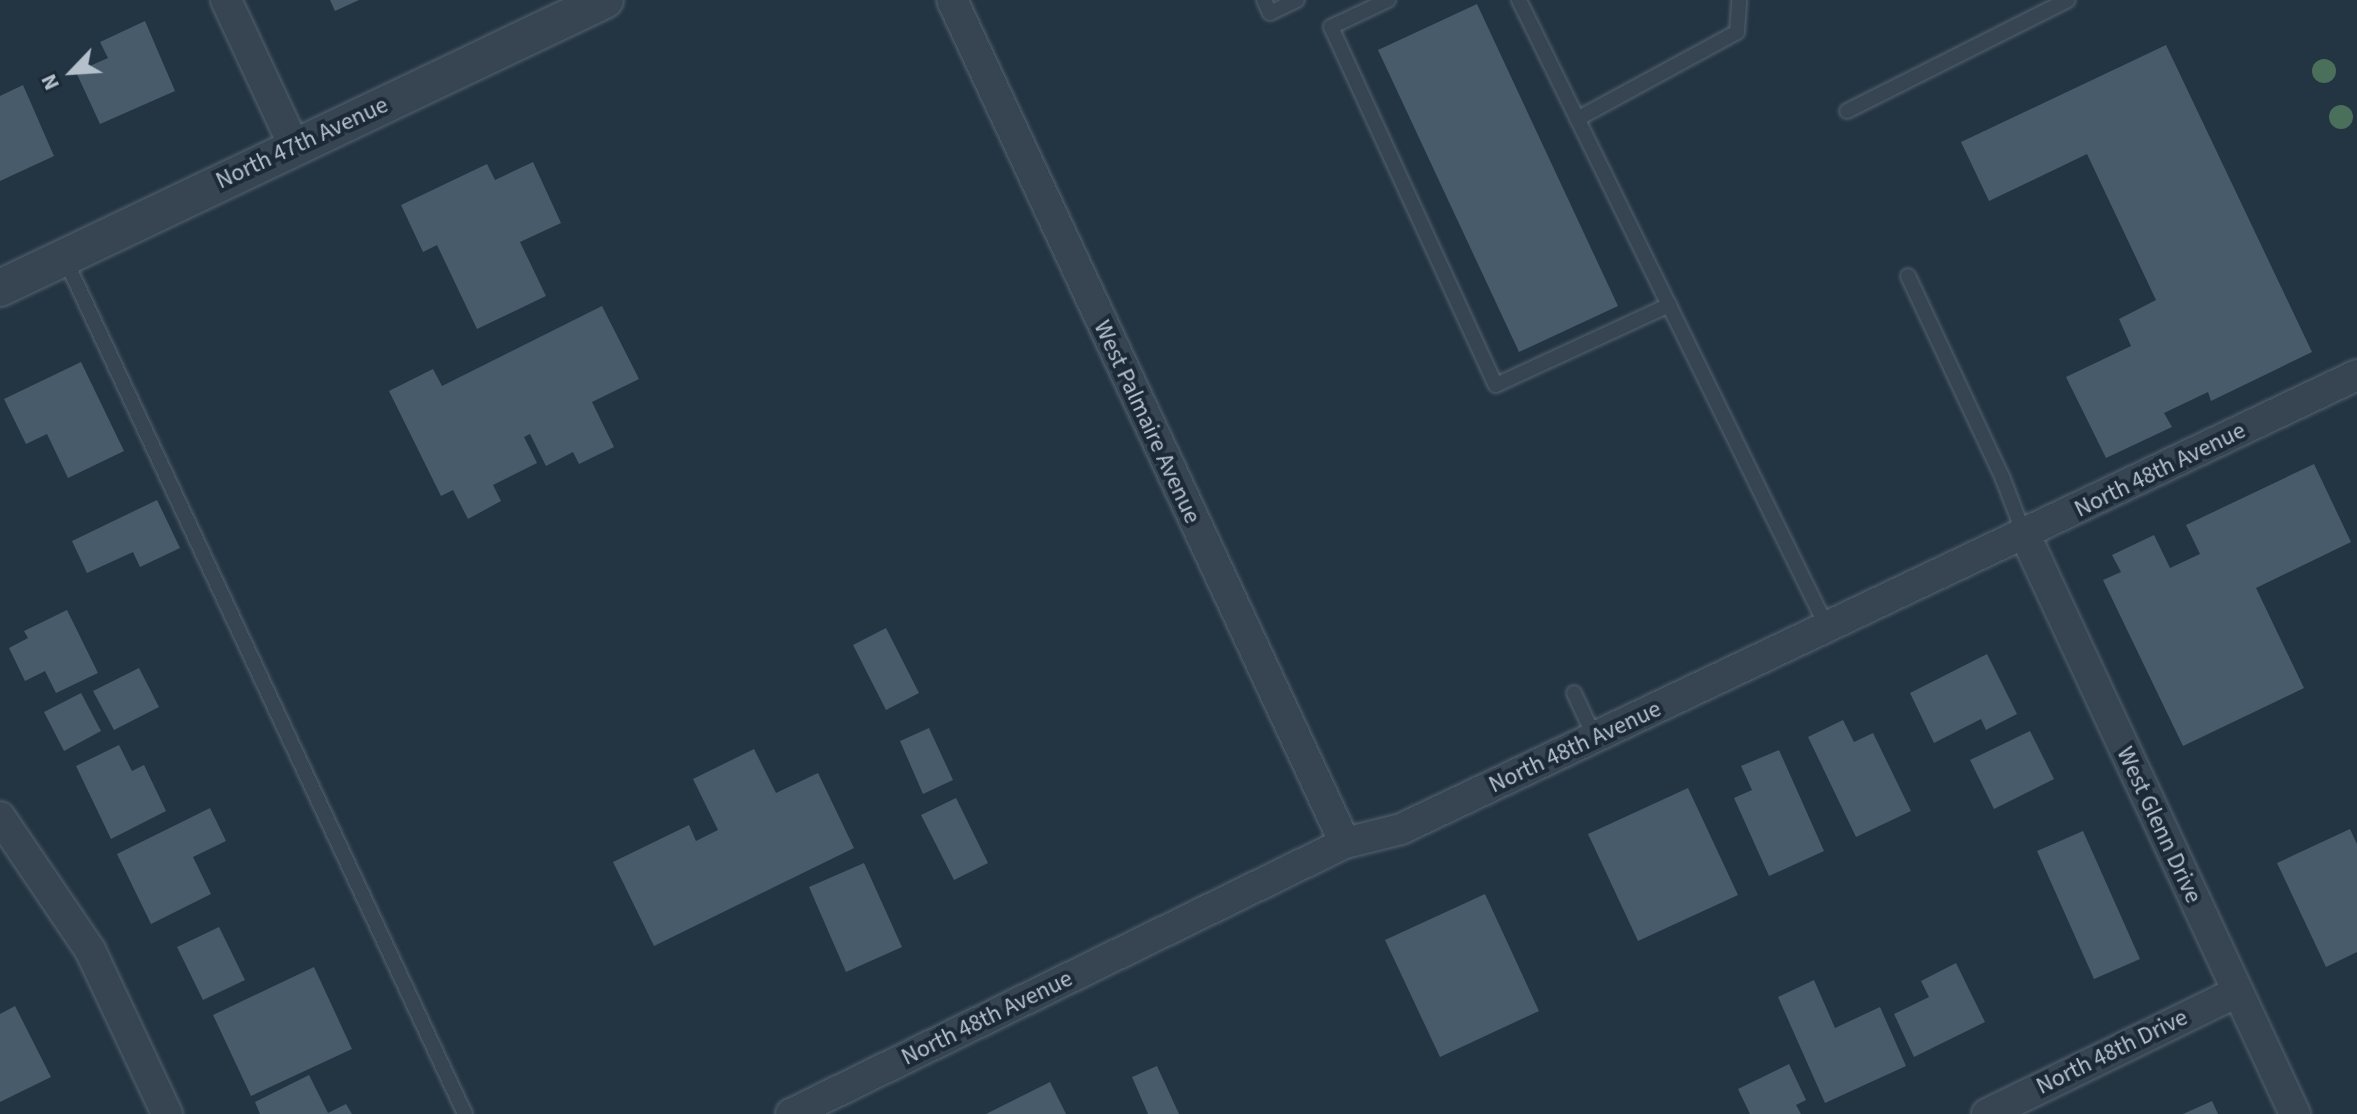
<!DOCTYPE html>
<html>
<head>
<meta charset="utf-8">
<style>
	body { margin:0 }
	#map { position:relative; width:2357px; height:1114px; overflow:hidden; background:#233442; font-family:"Source Sans 3",sans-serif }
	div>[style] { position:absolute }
	.building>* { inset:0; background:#485b6b }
	.roads { filter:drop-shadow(0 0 2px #55636f) drop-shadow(0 0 2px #55636f) }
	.service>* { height:14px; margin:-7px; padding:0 7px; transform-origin:7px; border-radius:7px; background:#374552 }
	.minor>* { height:30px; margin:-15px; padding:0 15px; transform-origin:15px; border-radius:15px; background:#374552 }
	.tertiary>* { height:36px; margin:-18px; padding:0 18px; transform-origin:18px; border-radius:18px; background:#374552 }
	.trees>* { width:24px; height:24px; margin:-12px; border-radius:50%; background:#4a6f5b }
	span { translate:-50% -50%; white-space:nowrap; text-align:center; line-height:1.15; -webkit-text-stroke:8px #1c2a37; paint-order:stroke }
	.street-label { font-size:24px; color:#b4c0cc }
	.north { position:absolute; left:32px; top:32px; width:80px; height:80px; -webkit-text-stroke:6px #1c2a37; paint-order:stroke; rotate:245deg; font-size:22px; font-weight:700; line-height:32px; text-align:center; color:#b4c0cc }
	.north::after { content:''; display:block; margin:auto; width:28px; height:36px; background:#b4c0cc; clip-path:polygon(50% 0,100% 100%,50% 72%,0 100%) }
</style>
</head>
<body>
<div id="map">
	<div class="building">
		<div style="clip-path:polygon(330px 0,359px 0,335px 11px)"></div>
		<div style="clip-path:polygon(1477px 4px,1618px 306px,1519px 352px,1378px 50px)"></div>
		<div style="clip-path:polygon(145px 21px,175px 91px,100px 124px,76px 72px,108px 58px,100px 42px)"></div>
		<div style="clip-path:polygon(2166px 45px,2312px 352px,2211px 401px,2208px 392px,2164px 413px,2172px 427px,2106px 458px,2066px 377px,2131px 346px,2119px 319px,2156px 300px,2087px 154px,1989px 201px,1961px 142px)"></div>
		<div style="clip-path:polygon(23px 85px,54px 156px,0 181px,0 96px)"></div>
		<div style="clip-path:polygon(533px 162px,561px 223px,520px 242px,546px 296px,477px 329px,437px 245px,423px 252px,401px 205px,487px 164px,495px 180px)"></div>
		<div style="clip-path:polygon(602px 306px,639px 379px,592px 402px,614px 447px,579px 464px,573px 452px,546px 466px,530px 434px,524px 437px,537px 463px,493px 485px,501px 501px,468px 519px,453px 490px,441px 496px,389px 391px,433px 369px,442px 386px)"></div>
		<div style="clip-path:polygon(81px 362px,124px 451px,68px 478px,47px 434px,26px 444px,4px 399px)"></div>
		<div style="clip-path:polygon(2314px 464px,2351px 542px,2256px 588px,2304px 688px,2183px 746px,2103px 580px,2121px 572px,2112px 555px,2154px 535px,2170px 568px,2200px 554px,2186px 525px)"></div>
		<div style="clip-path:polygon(157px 500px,180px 548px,140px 567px,133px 552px,87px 573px,72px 541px)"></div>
		<div style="clip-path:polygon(67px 610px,98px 673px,56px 693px,45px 671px,25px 681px,9px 648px,28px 638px,24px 631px)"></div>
		<div style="clip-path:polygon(886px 628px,919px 693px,886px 710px,853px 645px)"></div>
		<div style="clip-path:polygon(1987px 654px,2017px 714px,1986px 730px,1981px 719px,1934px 743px,1910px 693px)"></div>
		<div style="clip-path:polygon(139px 668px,159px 707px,114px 730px,93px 691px)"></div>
		<div style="clip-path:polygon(81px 693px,101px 731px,64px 751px,44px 712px)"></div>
		<div style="clip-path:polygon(1843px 720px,1854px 742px,1873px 733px,1911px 811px,1856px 837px,1808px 737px)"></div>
		<div style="clip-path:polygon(929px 728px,953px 780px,923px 794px,900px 741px)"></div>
		<div style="clip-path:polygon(2030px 731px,2054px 779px,1994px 809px,1970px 760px)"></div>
		<div style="clip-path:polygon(119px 745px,132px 771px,144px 765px,166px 811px,111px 839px,76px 766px)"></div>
		<div style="clip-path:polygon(754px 749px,776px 793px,818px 773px,854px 848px,654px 946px,613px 862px,689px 825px,696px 841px,718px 830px,693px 779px)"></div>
		<div style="clip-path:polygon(1779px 750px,1824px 851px,1769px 876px,1734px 798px,1752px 790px,1741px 766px)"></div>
		<div style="clip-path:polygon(1688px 788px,1738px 895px,1638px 941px,1588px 834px)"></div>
		<div style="clip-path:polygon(956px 798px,988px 863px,954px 880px,921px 815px)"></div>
		<div style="clip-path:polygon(210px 808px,226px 841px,193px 857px,211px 894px,151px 924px,117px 854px)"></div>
		<div style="clip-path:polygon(2350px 829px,2357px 844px,2357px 952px,2326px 967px,2277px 863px)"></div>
		<div style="clip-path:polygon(2083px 831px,2140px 959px,2094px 979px,2037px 851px)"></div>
		<div style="clip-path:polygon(864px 863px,902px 947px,846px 972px,809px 887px)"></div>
		<div style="clip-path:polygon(1485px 894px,1539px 1011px,1440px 1057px,1385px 940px)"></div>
		<div style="clip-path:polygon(219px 927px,245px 980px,203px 1000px,177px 947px)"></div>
		<div style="clip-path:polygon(1956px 963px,1985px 1022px,1914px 1057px,1894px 1014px,1929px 997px,1921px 981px)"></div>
		<div style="clip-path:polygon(314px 967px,352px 1049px,251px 1096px,213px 1015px)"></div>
		<div style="clip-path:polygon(1814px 980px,1835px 1028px,1880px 1007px,1906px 1066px,1825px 1103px,1778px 997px)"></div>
		<div style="clip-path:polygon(15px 1006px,51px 1077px,0 1102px,0 1014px)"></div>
		<div style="clip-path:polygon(1789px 1064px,1806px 1100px,1796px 1105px,1801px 1114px,1750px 1114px,1738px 1089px)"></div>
		<div style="clip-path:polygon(1157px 1066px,1179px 1114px,1148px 1114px,1132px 1077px)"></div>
		<div style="clip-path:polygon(309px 1075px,328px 1113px,346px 1104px,352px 1114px,260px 1114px,255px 1102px)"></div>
		<div style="clip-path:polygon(1050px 1082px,1066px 1114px,986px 1114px)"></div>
		<div style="clip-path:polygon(2212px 1101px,2218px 1114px,2183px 1114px)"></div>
	</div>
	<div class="roads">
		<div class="service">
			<div style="left:1264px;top:0;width:14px;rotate:65deg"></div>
			<div style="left:1270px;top:13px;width:30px;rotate:-26deg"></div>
			<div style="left:1388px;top:0;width:63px;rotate:154.7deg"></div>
			<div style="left:1331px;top:27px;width:394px;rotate:65.3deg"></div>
			<div style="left:1496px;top:385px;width:191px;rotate:-24.8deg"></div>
			<div style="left:1519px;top:0;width:699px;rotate:63.84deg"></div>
			<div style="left:1847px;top:111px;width:247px;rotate:-26.7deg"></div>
			<div style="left:1577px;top:119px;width:182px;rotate:-28.5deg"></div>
			<div style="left:1737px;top:32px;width:32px;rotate:-86deg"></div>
			<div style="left:65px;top:259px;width:944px;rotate:64.93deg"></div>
			<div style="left:1908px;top:276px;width:224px;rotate:64.9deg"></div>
			<div style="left:2003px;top:479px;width:59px;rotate:69.1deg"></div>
			<div style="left:1574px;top:693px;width:50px;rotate:65deg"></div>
		</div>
		<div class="minor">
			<div style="left:226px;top:0;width:161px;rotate:65deg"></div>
			<div style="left:952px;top:0;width:930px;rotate:65.01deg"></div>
			<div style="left:2025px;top:535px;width:639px;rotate:65deg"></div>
			<div style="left:0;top:817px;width:161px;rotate:55.9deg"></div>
			<div style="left:90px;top:950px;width:181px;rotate:64.8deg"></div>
			<div style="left:791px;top:1114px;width:617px;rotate:-26.07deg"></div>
			<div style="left:1345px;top:843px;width:58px;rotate:-14deg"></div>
			<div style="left:1401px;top:829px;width:1058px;rotate:-25.4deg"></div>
			<div style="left:1987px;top:1114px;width:278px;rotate:-26deg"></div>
		</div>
		<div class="tertiary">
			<div style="left:0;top:288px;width:670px;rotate:-25.46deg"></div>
		</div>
	</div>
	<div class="trees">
		<div style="left:2324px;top:71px"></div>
		<div style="left:2341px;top:117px"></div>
	</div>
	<div class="street-label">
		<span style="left:302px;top:143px;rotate:-25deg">North 47th Avenue</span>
		<span style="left:1147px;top:422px;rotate:65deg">West Palmaire Avenue</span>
		<span style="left:2160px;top:470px;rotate:-26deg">North 48th Avenue</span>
		<span style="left:1575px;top:747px;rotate:-25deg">North 48th Avenue</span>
		<span style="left:2159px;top:825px;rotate:65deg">West Glenn Drive</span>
		<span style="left:987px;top:1018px;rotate:-26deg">North 48th Avenue</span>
		<span style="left:2112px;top:1052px;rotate:-26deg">North 48th Drive</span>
	</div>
	<div class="north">N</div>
</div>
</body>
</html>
